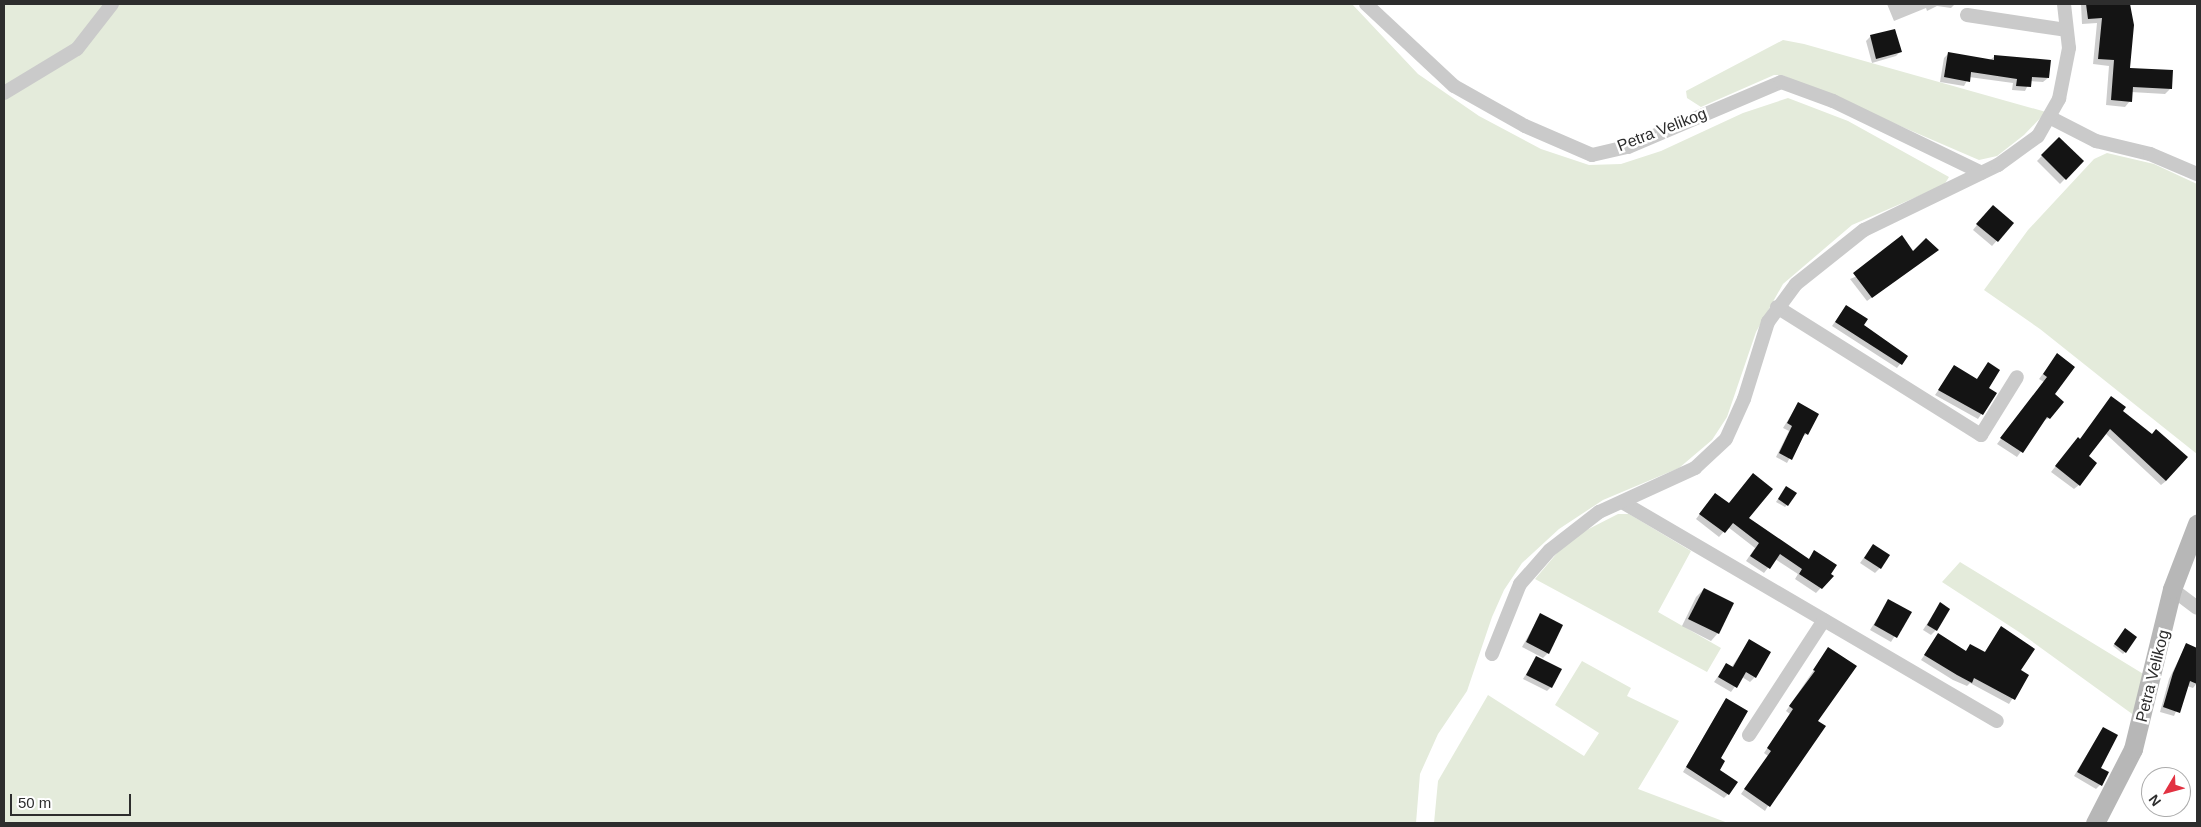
<!DOCTYPE html>
<html>
<head>
<meta charset="utf-8">
<style>
	body { margin:0 }
	#map { position:relative; width:2201px; height:827px; overflow:hidden; background:#fff; font-family:Arial,sans-serif }
	div>[style] { position:absolute }
	.green>* { inset:0; background:#e4ebdb }
	.shadow>* { inset:0; background:#0003 }
	.building>* { inset:0; background:#141414 }
	.street>* { height:14px; margin:-7px; padding:0 7px; transform-origin:7px; border-radius:7px; background:#cacaca }
	.secondary>* { height:19px; margin:-9.5px; padding:0 9.5px; transform-origin:9.5px; border-radius:9.5px; background:#b7b7b7 }
	span { translate:-50% -50%; white-space:nowrap; text-align:center; line-height:1.15; -webkit-text-stroke:5px #fff; paint-order:stroke }
	.street-label { font-size:16px; color:#2d2d2d }
	.frame { position:absolute; inset:0; border:5px solid #2d2d2d; pointer-events:none }
	.north { position:absolute; left:2141px; top:767px; width:50px; height:50px; box-sizing:border-box; background:#fff; border:1px solid #ababab; border-radius:50%; rotate:233deg; font-size:14px; font-weight:700; line-height:20px; text-align:center; color:#2d2d2d }
	.north::after { content:''; display:block; margin:auto; width:18px; height:22px; background:#e23242; clip-path:polygon(50% 0,100% 100%,50% 72%,0 100%) }
	.scale { position:absolute; left:10px; top:794px; width:121px; height:22px; box-sizing:border-box; border:2px solid #2d2d2d; border-top:0; padding-left:6px; font-size:15px; line-height:18px; white-space:nowrap; color:#2d2d2d; -webkit-text-stroke:4px #fff; paint-order:stroke }
</style>
</head>
<body>
<div id="map">
	<div class="green">
		<div style="clip-path:polygon(4px 4px,1352px 4px,1418px 74px,1479px 116px,1541px 149px,1589px 165px,1621px 164px,1661px 151px,1743px 113px,1788px 98px,1848px 121px,1949px 177px,1944px 185px,1852px 225px,1783px 284px,1756px 332px,1727px 417px,1712px 440px,1679px 468px,1603px 500px,1559px 529px,1522px 563px,1504px 590px,1492px 617px,1467px 691px,1438px 734px,1420px 774px,1416px 823px,4px 823px)"></div>
		<div style="clip-path:polygon(1783px 40px,1804px 44px,2046px 112px,2024px 135px,1997px 156px,1979px 160px,1782px 75px,1774px 75px,1701px 107px,1687px 98px,1686px 91px)"></div>
		<div style="clip-path:polygon(2107px 153px,2154px 164px,2197px 184px,2197px 454px,2040px 329px,1984px 290px,2028px 230px,2094px 159px)"></div>
		<div style="clip-path:polygon(1618px 514px,1629px 514px,1691px 551px,1658px 612px,1721px 648px,1707px 672px,1535px 579px,1569px 539px)"></div>
		<div style="clip-path:polygon(1960px 562px,2145px 675px,2135px 716px,2019px 632px,1942px 582px)"></div>
		<div style="clip-path:polygon(1582px 661px,1631px 688px,1627px 696px,1679px 721px,1638px 789px,1728px 823px,1434px 823px,1438px 781px,1488px 695px,1584px 756px,1599px 733px,1555px 705px)"></div>
	</div>
	<div class="shadow">
		<div style="clip-path:polygon(1887px 4px,1955px 4px,1951px 8px,1937px 6px,1927px 11px,1926px 8px,1894px 21px)"></div>
		<div style="clip-path:polygon(2081px 4px,2130px 4px,2132px 25px,2129px 69px,2171px 88px,2165px 94px,2131px 92px,2130px 101px,2125px 107px,2106px 105px,2109px 66px,2093px 64px,2097px 23px,2082px 24px)"></div>
		<div style="clip-path:polygon(1871px 36px,1900px 52px,1896px 56px,1872px 63px,1866px 41px)"></div>
		<div style="clip-path:polygon(1949px 53px,1990px 60px,1995px 56px,2048px 78px,2043px 82px,2030px 81px,2025px 91px,2012px 90px,2013px 83px,1969px 77px,1964px 86px,1940px 82px,1944px 58px)"></div>
		<div style="clip-path:polygon(2059px 138px,2082px 161px,2060px 184px,2037px 161px)"></div>
		<div style="clip-path:polygon(1988px 211px,2013px 223px,1992px 246px,1973px 230px)"></div>
		<div style="clip-path:polygon(1937px 250px,1867px 301px,1850px 279px,1913px 253px)"></div>
		<div style="clip-path:polygon(1846px 306px,1862px 325px,1906px 356px,1897px 368px,1832px 326px)"></div>
		<div style="clip-path:polygon(2057px 355px,2049px 418px,2043px 421px,2017px 457px,1997px 444px,2044px 382px,2039px 379px)"></div>
		<div style="clip-path:polygon(1988px 364px,1987px 388px,1995px 394px,1978px 419px,1935px 395px,1955px 366px,1976px 380px)"></div>
		<div style="clip-path:polygon(1798px 404px,1807px 434px,1801px 437px,1787px 463px,1776px 457px,1789px 431px,1783px 428px)"></div>
		<div style="clip-path:polygon(2121px 411px,2166px 481px,2161px 485px,2105px 433px,2087px 456px,2079px 485px,2074px 489px,2051px 472px,2073px 444px)"></div>
		<div style="clip-path:polygon(1784px 489px,1787px 505px,1785px 507px,1776px 502px)"></div>
		<div style="clip-path:polygon(1711px 499px,1747px 519px,1808px 560px,1814px 552px,1832px 576px,1816px 593px,1795px 579px,1798px 574px,1775px 559px,1764px 573px,1746px 561px,1755px 548px,1728px 527px,1719px 537px,1696px 519px)"></div>
		<div style="clip-path:polygon(1873px 545px,1880px 568px,1875px 573px,1860px 563px)"></div>
		<div style="clip-path:polygon(1704px 589px,1718px 633px,1711px 641px,1682px 626px,1696px 597px)"></div>
		<div style="clip-path:polygon(1889px 600px,1910px 612px,1891px 642px,1870px 630px)"></div>
		<div style="clip-path:polygon(1940px 604px,1936px 630px,1931px 635px,1923px 630px)"></div>
		<div style="clip-path:polygon(1540px 615px,1548px 653px,1543px 658px,1522px 647px)"></div>
		<div style="clip-path:polygon(2001px 628px,2019px 671px,2027px 676px,2009px 704px,1970px 683px,1967px 686px,1953px 680px,1921px 660px,1938px 635px,1965px 652px,1970px 646px,1984px 653px)"></div>
		<div style="clip-path:polygon(2124px 631px,2125px 652px,2123px 654px,2113px 646px)"></div>
		<div style="clip-path:polygon(1749px 641px,1755px 677px,1750px 682px,1742px 677px,1731px 692px,1714px 682px,1726px 665px,1731px 668px)"></div>
		<div style="clip-path:polygon(2186px 645px,2197px 650px,2197px 683px,2193px 688px,2187px 686px,2174px 716px,2160px 712px,2169px 679px)"></div>
		<div style="clip-path:polygon(1828px 649px,1816px 721px,1765px 811px,1741px 794px,1768px 756px,1764px 753px,1790px 714px,1786px 711px)"></div>
		<div style="clip-path:polygon(1536px 658px,1551px 687px,1547px 691px,1523px 679px)"></div>
		<div style="clip-path:polygon(1726px 699px,1718px 770px,1728px 794px,1724px 798px,1683px 772px)"></div>
		<div style="clip-path:polygon(2103px 728px,2100px 785px,2096px 789px,2074px 776px)"></div>
		<div style="clip-path:polygon(2164px 770px,2177px 777px,2158px 777px)"></div>
		<div style="clip-path:polygon(2181px 779px,2188px 783px,2181px 796px)"></div>
		<div style="clip-path:polygon(2151px 790px,2151px 805px,2145px 802px)"></div>
		<div style="clip-path:polygon(2154px 807px,2175px 807px,2169px 815px)"></div>
	</div>
	<div class="building">
		<div style="clip-path:polygon(2086px 4px,2130px 4px,2134px 25px,2130px 68px,2173px 70px,2172px 89px,2133px 87px,2132px 102px,2111px 100px,2114px 60px,2098px 59px,2102px 18px,2088px 19px)"></div>
		<div style="clip-path:polygon(1895px 29px,1902px 52px,1876px 59px,1870px 35px)"></div>
		<div style="clip-path:polygon(1948px 52px,1994px 60px,1994px 55px,2051px 60px,2049px 78px,2032px 77px,2031px 87px,2016px 86px,2017px 79px,1971px 72px,1970px 82px,1944px 77px)"></div>
		<div style="clip-path:polygon(2059px 137px,2084px 161px,2066px 180px,2041px 155px)"></div>
		<div style="clip-path:polygon(1993px 205px,2014px 223px,1998px 242px,1976px 224px)"></div>
		<div style="clip-path:polygon(1902px 235px,1913px 251px,1926px 238px,1939px 250px,1872px 298px,1853px 273px)"></div>
		<div style="clip-path:polygon(1846px 305px,1868px 319px,1864px 325px,1908px 356px,1902px 365px,1835px 322px)"></div>
		<div style="clip-path:polygon(2057px 353px,2075px 367px,2055px 394px,2064px 402px,2050px 419px,2047px 417px,2023px 453px,2000px 438px,2047px 377px,2043px 374px)"></div>
		<div style="clip-path:polygon(1988px 362px,2000px 370px,1989px 388px,1997px 393px,1983px 415px,1938px 390px,1954px 365px,1977px 379px)"></div>
		<div style="clip-path:polygon(2111px 396px,2126px 407px,2123px 411px,2152px 434px,2156px 429px,2188px 457px,2166px 481px,2110px 429px,2089px 456px,2097px 463px,2080px 486px,2055px 466px,2078px 437px,2080px 439px)"></div>
		<div style="clip-path:polygon(1798px 402px,1819px 414px,1808px 435px,1805px 433px,1792px 460px,1779px 453px,1792px 426px,1787px 423px)"></div>
		<div style="clip-path:polygon(1753px 473px,1773px 489px,1749px 518px,1809px 559px,1814px 550px,1837px 565px,1831px 574px,1834px 576px,1822px 589px,1799px 574px,1802px 569px,1780px 554px,1770px 569px,1750px 556px,1759px 543px,1733px 523px,1725px 533px,1699px 514px,1715px 493px,1729px 503px)"></div>
		<div style="clip-path:polygon(1786px 486px,1797px 493px,1788px 506px,1778px 499px)"></div>
		<div style="clip-path:polygon(1873px 544px,1890px 555px,1881px 569px,1864px 558px)"></div>
		<div style="clip-path:polygon(1704px 588px,1734px 603px,1719px 634px,1688px 619px)"></div>
		<div style="clip-path:polygon(1888px 599px,1912px 612px,1897px 638px,1874px 625px)"></div>
		<div style="clip-path:polygon(1940px 602px,1950px 609px,1937px 631px,1927px 625px)"></div>
		<div style="clip-path:polygon(1540px 613px,1563px 625px,1549px 654px,1526px 642px)"></div>
		<div style="clip-path:polygon(2001px 626px,2035px 649px,2021px 670px,2029px 675px,2015px 700px,1974px 678px,1972px 683px,1957px 675px,1924px 655px,1938px 633px,1966px 651px,1970px 644px,1985px 652px)"></div>
		<div style="clip-path:polygon(2125px 628px,2137px 637px,2126px 653px,2114px 644px)"></div>
		<div style="clip-path:polygon(1749px 639px,1771px 652px,1756px 678px,1746px 672px,1737px 688px,1718px 677px,1726px 663px,1733px 667px)"></div>
		<div style="clip-path:polygon(2186px 643px,2197px 648px,2197px 684px,2190px 681px,2180px 713px,2163px 707px,2173px 673px)"></div>
		<div style="clip-path:polygon(1828px 647px,1857px 666px,1818px 721px,1826px 726px,1770px 807px,1744px 789px,1771px 751px,1767px 748px,1793px 709px,1789px 706px,1815px 671px,1813px 670px)"></div>
		<div style="clip-path:polygon(1536px 656px,1562px 669px,1552px 688px,1526px 675px)"></div>
		<div style="clip-path:polygon(1726px 698px,1748px 711px,1721px 758px,1725px 761px,1720px 770px,1738px 782px,1729px 795px,1686px 767px)"></div>
		<div style="clip-path:polygon(2103px 727px,2118px 735px,2101px 768px,2109px 772px,2102px 786px,2077px 772px)"></div>
	</div>
	<div class="street">
		<div style="left:1366px;top:4px;width:120px;rotate:43deg"></div>
		<div style="left:1454px;top:86px;width:81px;rotate:29.4deg"></div>
		<div style="left:1525px;top:126px;width:73px;rotate:23.4deg"></div>
		<div style="left:1592px;top:155px;width:37px;rotate:-13deg"></div>
		<div style="left:1628px;top:147px;width:166px;rotate:-23deg"></div>
		<div style="left:1781px;top:82px;width:55px;rotate:20.1deg"></div>
		<div style="left:1833px;top:101px;width:165px;rotate:25.8deg"></div>
		<div style="left:1967px;top:15px;width:100px;rotate:8.6deg"></div>
		<div style="left:4px;top:93px;width:85px;rotate:-31.1deg"></div>
		<div style="left:77px;top:49px;width:57px;rotate:-52.1deg"></div>
		<div style="left:2051px;top:118px;width:51px;rotate:27.1deg"></div>
		<div style="left:2096px;top:141px;width:56px;rotate:13.5deg"></div>
		<div style="left:2150px;top:154px;width:51px;rotate:23.1deg"></div>
		<div style="left:1777px;top:307px;width:241px;rotate:32.1deg"></div>
		<div style="left:1981px;top:435px;width:68px;rotate:-58.2deg"></div>
		<div style="left:1622px;top:502px;width:434px;rotate:30.3deg"></div>
		<div style="left:2172px;top:589px;width:31px;rotate:37deg"></div>
		<div style="left:1492px;top:654px;width:75px;rotate:-68.2deg"></div>
		<div style="left:1520px;top:584px;width:45px;rotate:-48.6deg"></div>
		<div style="left:1550px;top:550px;width:62px;rotate:-37.8deg"></div>
		<div style="left:1599px;top:512px;width:106px;rotate:-24.6deg"></div>
		<div style="left:1695px;top:468px;width:42px;rotate:-43.1deg"></div>
		<div style="left:1726px;top:439px;width:44px;rotate:-65.8deg"></div>
		<div style="left:1744px;top:399px;width:81px;rotate:-72.7deg"></div>
		<div style="left:1768px;top:322px;width:47px;rotate:-53.6deg"></div>
		<div style="left:1796px;top:284px;width:87px;rotate:-38.5deg"></div>
		<div style="left:1864px;top:230px;width:149px;rotate:-25.9deg"></div>
		<div style="left:1998px;top:165px;width:49px;rotate:-35.9deg"></div>
		<div style="left:2038px;top:136px;width:43px;rotate:-60.4deg"></div>
		<div style="left:2059px;top:99px;width:52px;rotate:-78.9deg"></div>
		<div style="left:2069px;top:48px;width:44px;rotate:-96.5deg"></div>
		<div style="left:1749px;top:735px;width:137px;rotate:-56.9deg"></div>
	</div>
	<div class="secondary">
		<div style="left:2095px;top:823px;width:83px;rotate:-62.8deg"></div>
		<div style="left:2133px;top:749px;width:165px;rotate:-76.3deg"></div>
		<div style="left:2172px;top:589px;width:70px;rotate:-69deg"></div>
	</div>
	<div class="street-label">
		<span style="left:1662px;top:130px;rotate:-21deg">Petra Velikog</span>
		<span style="left:2153px;top:676px;rotate:-76deg">Petra Velikog</span>
	</div>
	<div class="frame"></div>
	<div class="north">N</div>
	<div class="scale">50 m</div>
</div>
</body>
</html>
